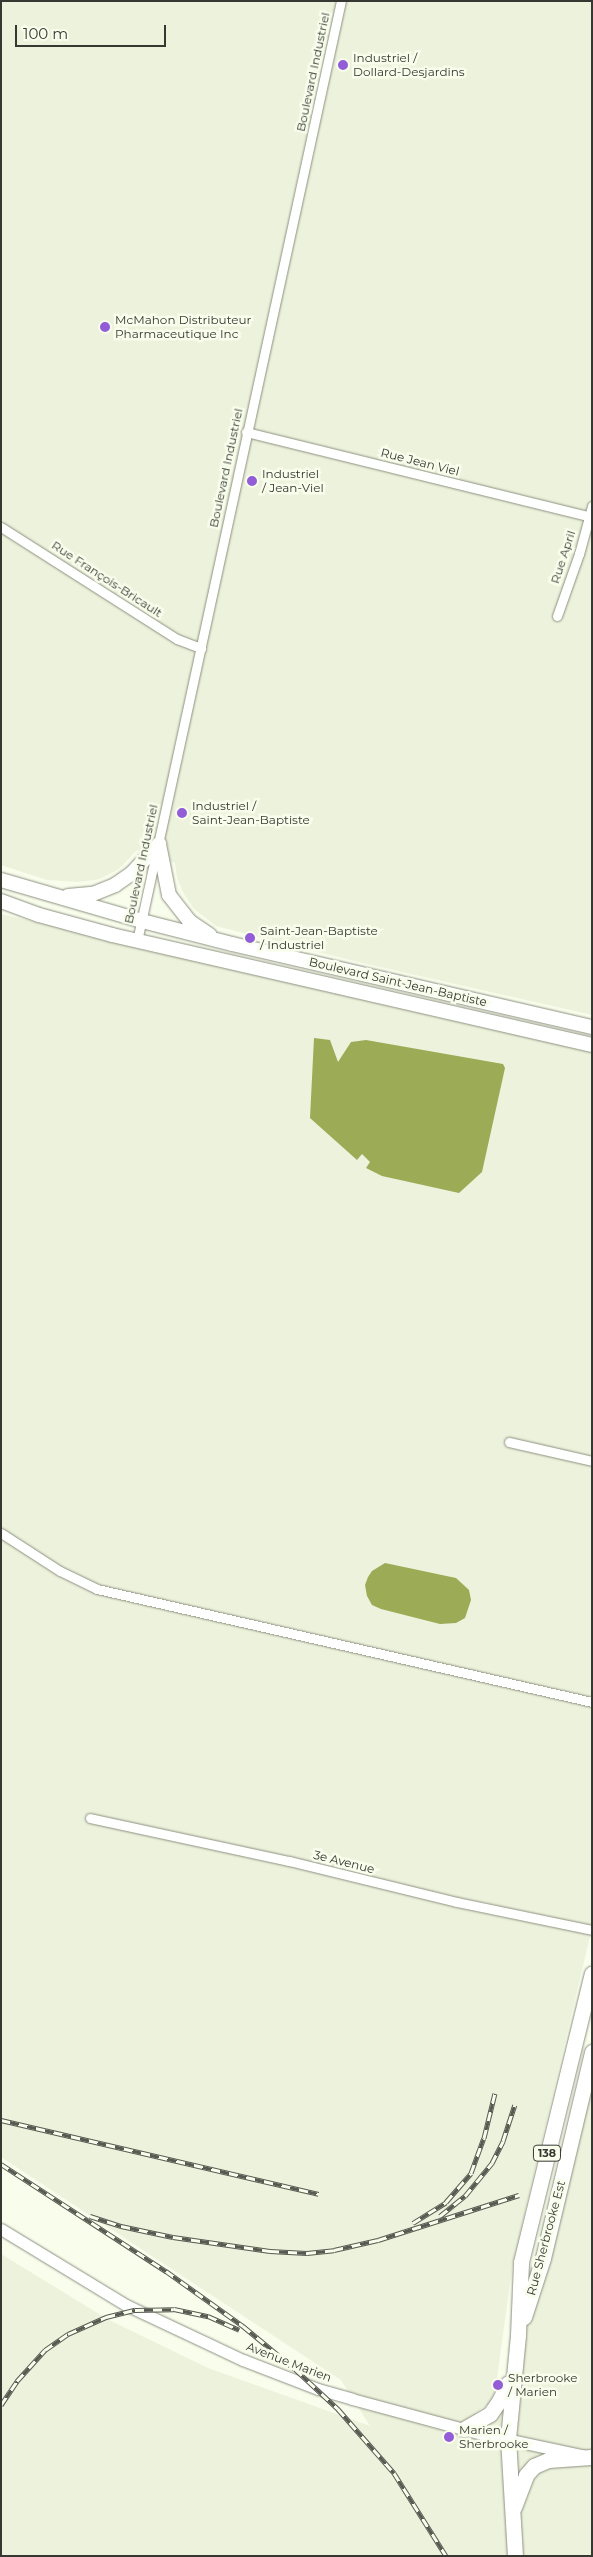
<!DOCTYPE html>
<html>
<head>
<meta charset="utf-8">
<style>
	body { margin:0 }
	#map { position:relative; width:593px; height:2557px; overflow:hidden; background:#f8fdec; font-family:Montserrat,sans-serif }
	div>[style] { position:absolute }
	.built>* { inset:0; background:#ecf2db }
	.water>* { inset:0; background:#9bab56 }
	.roads { filter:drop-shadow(0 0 1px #8d9081) drop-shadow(0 0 1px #8d9081) }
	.minor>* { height:9px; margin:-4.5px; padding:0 4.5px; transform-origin:4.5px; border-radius:4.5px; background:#fff }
	.tertiary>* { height:11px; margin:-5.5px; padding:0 5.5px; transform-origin:5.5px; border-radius:5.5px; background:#fff }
	.secondary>* { height:14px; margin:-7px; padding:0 7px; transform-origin:7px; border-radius:7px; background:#fff }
	.primary>* { height:15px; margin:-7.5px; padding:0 7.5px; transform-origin:7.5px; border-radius:7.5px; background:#fff }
	.rail>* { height:5px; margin-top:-2.5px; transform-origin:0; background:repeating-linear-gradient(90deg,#f8fdec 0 9px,#585a52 0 18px); box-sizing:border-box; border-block:1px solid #585a52 }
	.dots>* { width:14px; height:14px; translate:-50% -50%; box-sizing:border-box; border:2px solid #f8fdec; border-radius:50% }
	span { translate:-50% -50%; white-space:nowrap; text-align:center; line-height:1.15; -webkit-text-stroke:5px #f8fdec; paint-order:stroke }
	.shield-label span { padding:1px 4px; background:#f8fdec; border:1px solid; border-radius:4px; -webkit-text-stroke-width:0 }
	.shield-label { font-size:11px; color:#373832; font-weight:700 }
	.poi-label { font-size:12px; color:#373832 }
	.left { translate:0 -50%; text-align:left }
	.street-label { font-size:12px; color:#373832 }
	.frame { position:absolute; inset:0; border:2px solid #373832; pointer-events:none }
	.scale { position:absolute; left:15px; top:25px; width:151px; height:22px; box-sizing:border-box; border:2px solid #373832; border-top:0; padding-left:6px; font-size:15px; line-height:18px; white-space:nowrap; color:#373832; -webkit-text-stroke:4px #f8fdec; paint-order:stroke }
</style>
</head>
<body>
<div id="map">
	<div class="built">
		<div style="clip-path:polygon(1px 1px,592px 1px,592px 1015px,358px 962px,216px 926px,194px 909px,184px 894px,177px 878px,175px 863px,137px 850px,119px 869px,100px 879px,78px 882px,47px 880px,1px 865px)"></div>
		<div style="clip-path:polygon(1px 914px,592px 1050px,592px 1928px,513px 2262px,495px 2392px,490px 2403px,474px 2413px,495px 2418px,592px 2066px,592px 2556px,1px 2556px,1px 2254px,109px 2320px,208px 2368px,370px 2426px,341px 2380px,1px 2157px)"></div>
	</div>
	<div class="water">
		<div style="clip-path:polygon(314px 1038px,330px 1040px,338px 1062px,351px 1042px,366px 1040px,503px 1064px,505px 1068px,482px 1172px,459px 1193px,382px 1176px,366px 1168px,370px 1162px,362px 1154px,357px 1160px,310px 1118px)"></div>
		<div style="clip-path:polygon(385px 1563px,456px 1578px,469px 1590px,471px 1600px,465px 1618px,456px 1623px,440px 1624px,381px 1609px,372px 1605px,367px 1596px,365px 1585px,368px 1577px,372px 1571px)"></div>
	</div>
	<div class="roads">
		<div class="minor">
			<div style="left:246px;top:432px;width:353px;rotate:13.8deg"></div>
			<div style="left:1px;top:527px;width:209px;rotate:32.5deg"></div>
			<div style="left:177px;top:639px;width:26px;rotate:21deg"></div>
			<div style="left:557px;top:616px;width:66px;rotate:-70.5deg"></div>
			<div style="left:579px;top:554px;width:50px;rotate:-74.8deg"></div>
			<div style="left:137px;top:941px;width:962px;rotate:-77.76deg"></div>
			<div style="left:509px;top:1442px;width:85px;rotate:12.9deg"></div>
			<div style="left:1px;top:1533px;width:70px;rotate:32.8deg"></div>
			<div style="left:60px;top:1571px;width:41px;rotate:25.9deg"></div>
			<div style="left:97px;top:1589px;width:508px;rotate:12.86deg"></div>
			<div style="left:90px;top:1818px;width:204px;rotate:12.2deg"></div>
			<div style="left:289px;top:1861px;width:173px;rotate:13.7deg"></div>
			<div style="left:457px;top:1902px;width:138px;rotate:11.7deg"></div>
		</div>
		<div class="tertiary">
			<div style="left:1px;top:2229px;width:146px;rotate:31.3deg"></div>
			<div style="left:126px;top:2305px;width:129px;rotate:25.2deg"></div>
			<div style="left:243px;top:2360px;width:80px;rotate:21.1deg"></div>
			<div style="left:318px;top:2389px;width:35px;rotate:16deg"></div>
			<div style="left:352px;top:2399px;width:135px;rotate:15.1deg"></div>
			<div style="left:482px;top:2434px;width:102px;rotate:11.9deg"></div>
		</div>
		<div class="secondary">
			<div style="left:159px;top:844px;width:52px;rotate:78.9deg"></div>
			<div style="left:169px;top:895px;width:33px;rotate:52deg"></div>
			<div style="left:189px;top:921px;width:25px;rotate:34deg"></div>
			<div style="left:1px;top:880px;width:147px;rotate:16.2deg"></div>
			<div style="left:142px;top:921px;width:93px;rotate:14.3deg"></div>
			<div style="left:232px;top:944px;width:369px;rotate:13deg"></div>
			<div style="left:68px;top:896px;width:25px;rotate:-5deg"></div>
			<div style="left:93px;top:894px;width:24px;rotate:-22deg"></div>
			<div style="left:115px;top:885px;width:21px;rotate:-35deg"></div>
			<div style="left:132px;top:873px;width:40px;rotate:-47deg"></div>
			<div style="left:1px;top:901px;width:40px;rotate:20.2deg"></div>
			<div style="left:39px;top:915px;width:76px;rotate:15.3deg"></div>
			<div style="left:112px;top:935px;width:492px;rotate:12.9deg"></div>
		</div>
		<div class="primary">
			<div style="left:524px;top:2317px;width:62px;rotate:-72.1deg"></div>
			<div style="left:543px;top:2258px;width:212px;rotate:-76.6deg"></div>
			<div style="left:464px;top:2429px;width:30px;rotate:-30deg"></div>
			<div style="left:490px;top:2414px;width:16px;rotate:-55deg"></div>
			<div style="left:499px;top:2401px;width:20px;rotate:-63deg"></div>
			<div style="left:514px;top:2507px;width:34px;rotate:-69deg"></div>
			<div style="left:526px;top:2475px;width:12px;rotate:-48deg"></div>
			<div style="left:534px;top:2466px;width:15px;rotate:-23deg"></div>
			<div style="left:548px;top:2460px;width:43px;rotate:-4deg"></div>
			<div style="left:515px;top:2556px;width:117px;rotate:-93.4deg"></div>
			<div style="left:508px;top:2439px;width:104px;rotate:-84.5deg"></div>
			<div style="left:518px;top:2335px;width:73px;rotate:-87.6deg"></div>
			<div style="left:521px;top:2262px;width:297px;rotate:-76.2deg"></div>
		</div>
	</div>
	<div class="rail">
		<div style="left:1px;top:2120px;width:326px;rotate:13.1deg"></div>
		<div style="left:1px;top:2164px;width:197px;rotate:33deg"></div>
		<div style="left:166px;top:2271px;width:95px;rotate:35.5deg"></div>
		<div style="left:243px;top:2326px;width:67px;rotate:39.6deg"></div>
		<div style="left:295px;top:2369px;width:59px;rotate:42.9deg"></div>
		<div style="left:338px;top:2409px;width:85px;rotate:48.8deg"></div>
		<div style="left:394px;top:2473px;width:98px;rotate:57.9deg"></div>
		<div style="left:90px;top:2216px;width:33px;rotate:18deg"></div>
		<div style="left:121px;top:2226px;width:53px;rotate:11.9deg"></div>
		<div style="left:173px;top:2237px;width:98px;rotate:8.2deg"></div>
		<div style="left:270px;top:2251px;width:37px;rotate:3deg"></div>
		<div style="left:307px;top:2253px;width:27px;rotate:-6deg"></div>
		<div style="left:334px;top:2250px;width:45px;rotate:-12.8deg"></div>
		<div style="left:378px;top:2240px;width:148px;rotate:-17.7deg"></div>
		<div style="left:440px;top:2216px;width:32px;rotate:-39deg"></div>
		<div style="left:465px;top:2196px;width:43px;rotate:-50.7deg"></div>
		<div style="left:492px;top:2163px;width:25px;rotate:-63deg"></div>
		<div style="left:503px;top:2141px;width:38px;rotate:-72deg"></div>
		<div style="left:413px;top:2223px;width:39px;rotate:-32deg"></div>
		<div style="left:446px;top:2202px;width:38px;rotate:-49deg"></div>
		<div style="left:471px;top:2173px;width:37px;rotate:-70deg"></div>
		<div style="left:484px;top:2138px;width:46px;rotate:-76.3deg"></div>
		<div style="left:1px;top:2405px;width:29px;rotate:-56deg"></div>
		<div style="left:17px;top:2381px;width:42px;rotate:-47.9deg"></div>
		<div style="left:45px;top:2350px;width:28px;rotate:-35deg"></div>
		<div style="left:68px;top:2334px;width:42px;rotate:-24.1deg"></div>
		<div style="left:106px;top:2317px;width:30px;rotate:-14deg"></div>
		<div style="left:135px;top:2310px;width:39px;rotate:-1deg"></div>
		<div style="left:174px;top:2309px;width:35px;rotate:12deg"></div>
		<div style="left:208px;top:2316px;width:34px;rotate:24deg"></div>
	</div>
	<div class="dots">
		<div style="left:343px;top:65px;background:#925dd6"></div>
		<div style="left:105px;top:327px;background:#925dd6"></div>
		<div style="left:252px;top:481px;background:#925dd6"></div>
		<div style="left:182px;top:813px;background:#925dd6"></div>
		<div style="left:250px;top:938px;background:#925dd6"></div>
		<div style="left:498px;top:2385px;background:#925dd6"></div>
		<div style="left:449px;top:2437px;background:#925dd6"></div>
	</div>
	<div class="shield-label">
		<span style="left:547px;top:2153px">138</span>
	</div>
	<div class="poi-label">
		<span class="left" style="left:353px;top:65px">Industriel /<br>Dollard-Desjardins</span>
		<span class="left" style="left:115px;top:327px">McMahon Distributeur<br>Pharmaceutique Inc</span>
		<span class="left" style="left:262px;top:481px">Industriel<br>/ Jean-Viel</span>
		<span class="left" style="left:192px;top:813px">Industriel /<br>Saint-Jean-Baptiste</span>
		<span class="left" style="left:260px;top:938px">Saint-Jean-Baptiste<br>/ Industriel</span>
		<span class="left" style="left:508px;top:2385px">Sherbrooke<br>/ Marien</span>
		<span class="left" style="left:459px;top:2437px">Marien /<br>Sherbrooke</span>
	</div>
	<div class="street-label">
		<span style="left:313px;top:72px;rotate:-78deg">Boulevard Industriel</span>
		<span style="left:420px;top:462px;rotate:14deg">Rue Jean Viel</span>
		<span style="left:226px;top:468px;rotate:-78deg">Boulevard Industriel</span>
		<span style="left:563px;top:557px;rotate:-72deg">Rue April</span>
		<span style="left:107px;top:579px;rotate:33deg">Rue François-Bricault</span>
		<span style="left:141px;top:864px;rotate:-78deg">Boulevard Industriel</span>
		<span style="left:398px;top:982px;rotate:13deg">Boulevard Saint-Jean-Baptiste</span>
		<span style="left:344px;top:1862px;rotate:14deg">3e Avenue</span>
		<span style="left:546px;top:2238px;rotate:-75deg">Rue Sherbrooke Est</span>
		<span style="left:289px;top:2362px;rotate:21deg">Avenue Marien</span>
	</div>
	<div class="frame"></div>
	<div class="scale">100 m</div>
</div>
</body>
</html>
